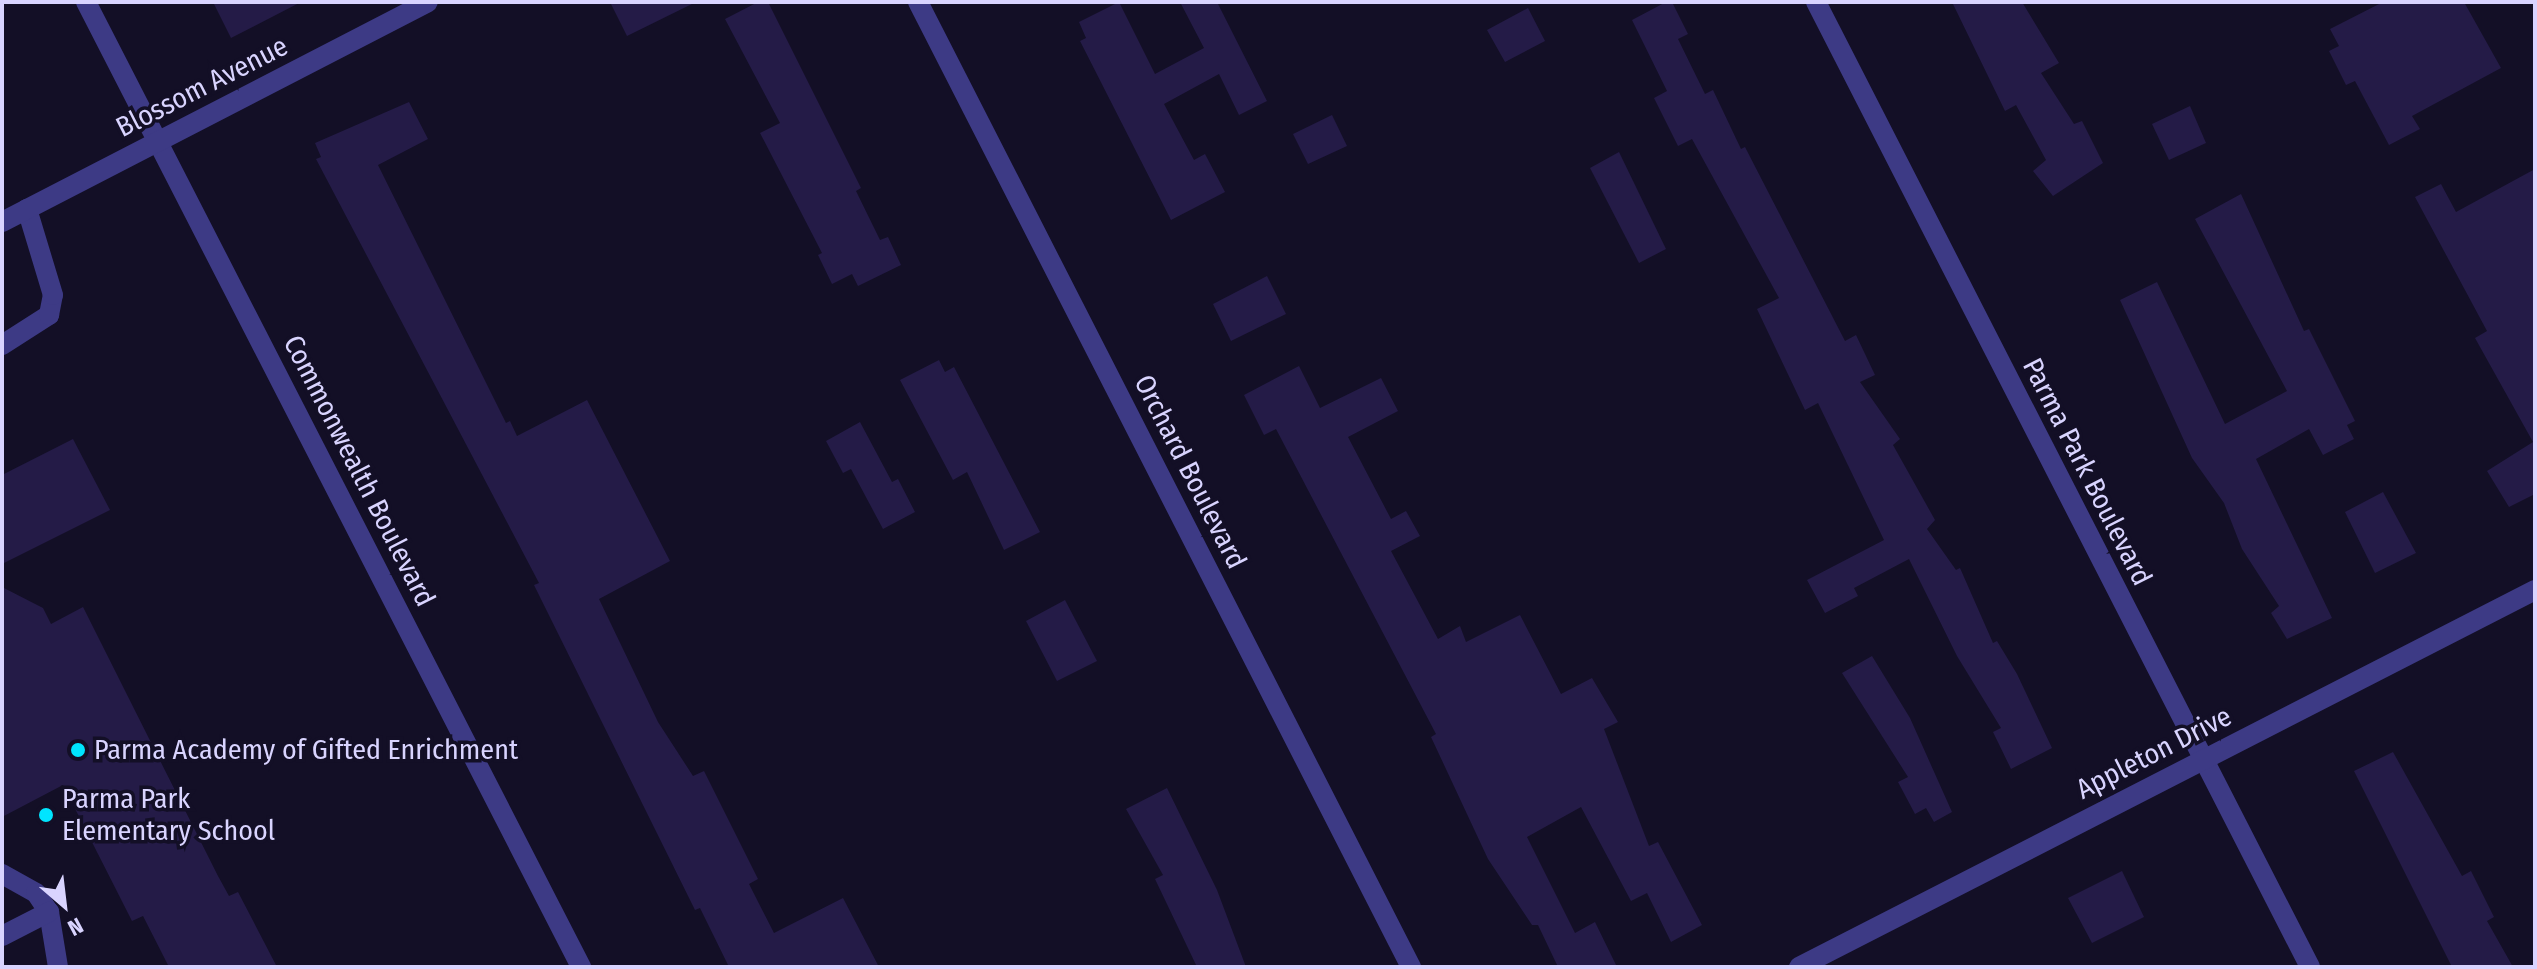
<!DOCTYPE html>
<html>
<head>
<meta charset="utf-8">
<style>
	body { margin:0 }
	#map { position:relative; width:2537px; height:969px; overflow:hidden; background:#130f26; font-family:"Fira Sans Condensed",sans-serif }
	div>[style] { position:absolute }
	.building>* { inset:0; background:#241b47 }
	.service>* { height:20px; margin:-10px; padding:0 10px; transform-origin:10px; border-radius:10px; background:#3d3a85 }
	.minor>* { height:20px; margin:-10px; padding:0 10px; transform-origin:10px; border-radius:10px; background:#3d3a85 }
	.dots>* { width:22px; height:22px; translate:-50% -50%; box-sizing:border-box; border:4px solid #130f26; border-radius:50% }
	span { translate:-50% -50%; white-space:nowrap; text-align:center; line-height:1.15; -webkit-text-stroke:7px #130f26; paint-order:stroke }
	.street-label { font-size:28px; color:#d9d4ff }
	.poi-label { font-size:28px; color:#d9d4ff }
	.left { translate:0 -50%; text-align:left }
	.frame { position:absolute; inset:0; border:4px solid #d9d4ff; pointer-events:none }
	.north { position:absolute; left:24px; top:865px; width:80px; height:80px; -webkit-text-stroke:6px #130f26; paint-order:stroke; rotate:152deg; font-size:22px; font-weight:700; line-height:32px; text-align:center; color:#d9d4ff }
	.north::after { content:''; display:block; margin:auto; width:28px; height:36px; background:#d9d4ff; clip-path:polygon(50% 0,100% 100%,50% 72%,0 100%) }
</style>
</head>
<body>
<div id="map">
	<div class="building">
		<div style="clip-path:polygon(213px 2px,301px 2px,231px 38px)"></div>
		<div style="clip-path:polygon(610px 2px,696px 2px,627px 36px)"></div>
		<div style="clip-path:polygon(758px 2px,768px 2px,861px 188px,856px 191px,880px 240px,888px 237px,901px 265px,858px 286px,852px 274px,832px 284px,818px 255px,822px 253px,760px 133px,780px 123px,725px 19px)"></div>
		<div style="clip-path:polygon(1119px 2px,1155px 74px,1204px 48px,1180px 2px,1217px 2px,1267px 101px,1239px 115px,1219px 74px,1164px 104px,1194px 160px,1205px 154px,1225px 192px,1171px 220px,1080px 41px,1086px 38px,1079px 22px)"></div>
		<div style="clip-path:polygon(1666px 2px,1672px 2px,1688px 34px,1678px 39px,1705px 94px,1713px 90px,1741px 149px,1745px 147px,1845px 341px,1856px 335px,1875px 375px,1860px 382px,1900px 439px,1893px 445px,1935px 520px,1927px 529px,1956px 570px,1960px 568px,1993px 643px,1997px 641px,2017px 674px,2052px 748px,2011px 769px,1993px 732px,2001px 728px,1957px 656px,1909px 559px,1854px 588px,1858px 596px,1825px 613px,1807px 580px,1884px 540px,1818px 403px,1805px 410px,1757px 309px,1779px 298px,1692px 139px,1678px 146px,1654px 98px,1667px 91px,1632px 20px)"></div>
		<div style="clip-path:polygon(1952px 2px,2022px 2px,2059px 63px,2041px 73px,2074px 124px,2082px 121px,2103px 163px,2053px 196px,2033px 171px,2046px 160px,2016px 105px,2005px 111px)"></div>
		<div style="clip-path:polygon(2383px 2px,2464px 2px,2501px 68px,2412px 116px,2420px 129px,2389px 145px,2355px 81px,2346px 85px,2329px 51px,2339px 46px,2330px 29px)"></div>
		<div style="clip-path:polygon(1528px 8px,1545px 41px,1505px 62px,1487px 30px)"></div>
		<div style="clip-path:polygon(409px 102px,428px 139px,378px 165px,506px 423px,510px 421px,517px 436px,587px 400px,670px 561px,599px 599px,658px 722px,693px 776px,704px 771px,758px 879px,749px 884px,774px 933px,843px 898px,879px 967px,729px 967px,700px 908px,695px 910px,534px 585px,539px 583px,316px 159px,321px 157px,315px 143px)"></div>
		<div style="clip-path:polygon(2190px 106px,2206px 143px,2169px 160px,2152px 124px)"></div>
		<div style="clip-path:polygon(1332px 115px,1347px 146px,1308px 164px,1293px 134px)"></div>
		<div style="clip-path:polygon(1619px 152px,1666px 249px,1639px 263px,1590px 168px)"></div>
		<div style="clip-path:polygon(2535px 169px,2535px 494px,2509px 507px,2487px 471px,2533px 442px,2475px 338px,2487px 331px,2415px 197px,2441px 184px,2456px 212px)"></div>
		<div style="clip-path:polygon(2241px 194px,2304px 331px,2309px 329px,2355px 421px,2347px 425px,2354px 439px,2323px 455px,2309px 429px,2256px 459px,2332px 618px,2287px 639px,2271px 613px,2279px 606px,2242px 549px,2224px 503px,2192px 458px,2120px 300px,2157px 282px,2225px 424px,2287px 391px,2195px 219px)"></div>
		<div style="clip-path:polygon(1267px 276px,1286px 314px,1231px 341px,1213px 304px)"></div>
		<div style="clip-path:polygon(939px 360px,945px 372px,954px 367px,1040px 532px,1004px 550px,967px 472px,953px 480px,900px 380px)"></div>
		<div style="clip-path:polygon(1299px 366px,1320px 408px,1381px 378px,1398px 411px,1348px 437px,1391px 519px,1406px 511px,1420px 536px,1391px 551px,1438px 639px,1460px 626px,1466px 642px,1520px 615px,1561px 694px,1592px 678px,1618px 722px,1604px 729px,1649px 846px,1658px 842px,1702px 925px,1671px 942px,1647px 893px,1631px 901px,1581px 807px,1527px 837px,1575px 933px,1595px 922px,1617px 967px,1558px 967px,1538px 925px,1532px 925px,1488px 859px,1431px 737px,1436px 734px,1276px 429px,1264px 435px,1244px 395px)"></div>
		<div style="clip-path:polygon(860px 422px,892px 482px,898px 479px,915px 512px,883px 529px,851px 469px,843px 473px,826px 441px)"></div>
		<div style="clip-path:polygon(73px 439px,110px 510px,2px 564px,2px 475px)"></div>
		<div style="clip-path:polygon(2383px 492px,2416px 553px,2375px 573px,2345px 512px)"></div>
		<div style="clip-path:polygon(2px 587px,43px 608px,51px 624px,83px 607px,218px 876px,229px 896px,238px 892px,277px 967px,169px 967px,143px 916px,132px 921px,63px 785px,2px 817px)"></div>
		<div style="clip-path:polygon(1065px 600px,1097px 661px,1057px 681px,1026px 621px)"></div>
		<div style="clip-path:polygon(1872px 656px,1910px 718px,1952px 812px,1934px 822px,1926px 808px,1915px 814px,1898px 782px,1908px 777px,1842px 673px)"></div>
		<div style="clip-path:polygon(2393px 752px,2462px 876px,2471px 871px,2494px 917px,2487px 921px,2513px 967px,2452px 967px,2354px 771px)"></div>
		<div style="clip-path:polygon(1167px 788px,1217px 890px,1246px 967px,1197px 967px,1155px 879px,1163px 875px,1126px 809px)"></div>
		<div style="clip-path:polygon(2122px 871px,2144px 917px,2092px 943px,2068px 898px)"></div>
	</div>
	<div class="service">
		<div style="left:2px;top:345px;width:56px;rotate:-32.6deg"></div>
		<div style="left:49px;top:315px;width:20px;rotate:-79deg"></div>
		<div style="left:53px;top:295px;width:90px;rotate:-106.8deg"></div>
		<div style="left:2px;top:874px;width:39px;rotate:29deg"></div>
		<div style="left:36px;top:893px;width:23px;rotate:56deg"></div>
		<div style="left:49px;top:912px;width:56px;rotate:80.7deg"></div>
		<div style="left:2px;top:936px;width:53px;rotate:-27.1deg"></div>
	</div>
	<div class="minor">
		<div style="left:86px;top:2px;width:1085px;rotate:62.84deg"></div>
		<div style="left:918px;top:2px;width:1084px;rotate:62.94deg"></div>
		<div style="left:1816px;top:2px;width:1084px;rotate:62.89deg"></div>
		<div style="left:2px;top:222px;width:479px;rotate:-27.3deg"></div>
		<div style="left:1799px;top:967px;width:827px;rotate:-27.12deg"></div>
	</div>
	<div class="dots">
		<div style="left:78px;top:750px;background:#00e5ff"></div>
		<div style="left:46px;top:815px;background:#00e5ff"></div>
	</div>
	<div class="street-label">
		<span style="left:202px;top:87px;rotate:-27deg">Blossom Avenue</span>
		<span style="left:359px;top:471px;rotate:63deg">Commonwealth Boulevard</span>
		<span style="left:1190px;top:472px;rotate:63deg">Orchard Boulevard</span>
		<span style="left:2087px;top:472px;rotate:63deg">Parma Park Boulevard</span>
		<span style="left:2154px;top:753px;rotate:-27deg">Appleton Drive</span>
	</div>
	<div class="poi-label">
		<span class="left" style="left:94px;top:750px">Parma Academy of Gifted Enrichment</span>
		<span class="left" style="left:62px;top:815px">Parma Park<br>Elementary School</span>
	</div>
	<div class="frame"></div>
	<div class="north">N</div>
</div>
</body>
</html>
